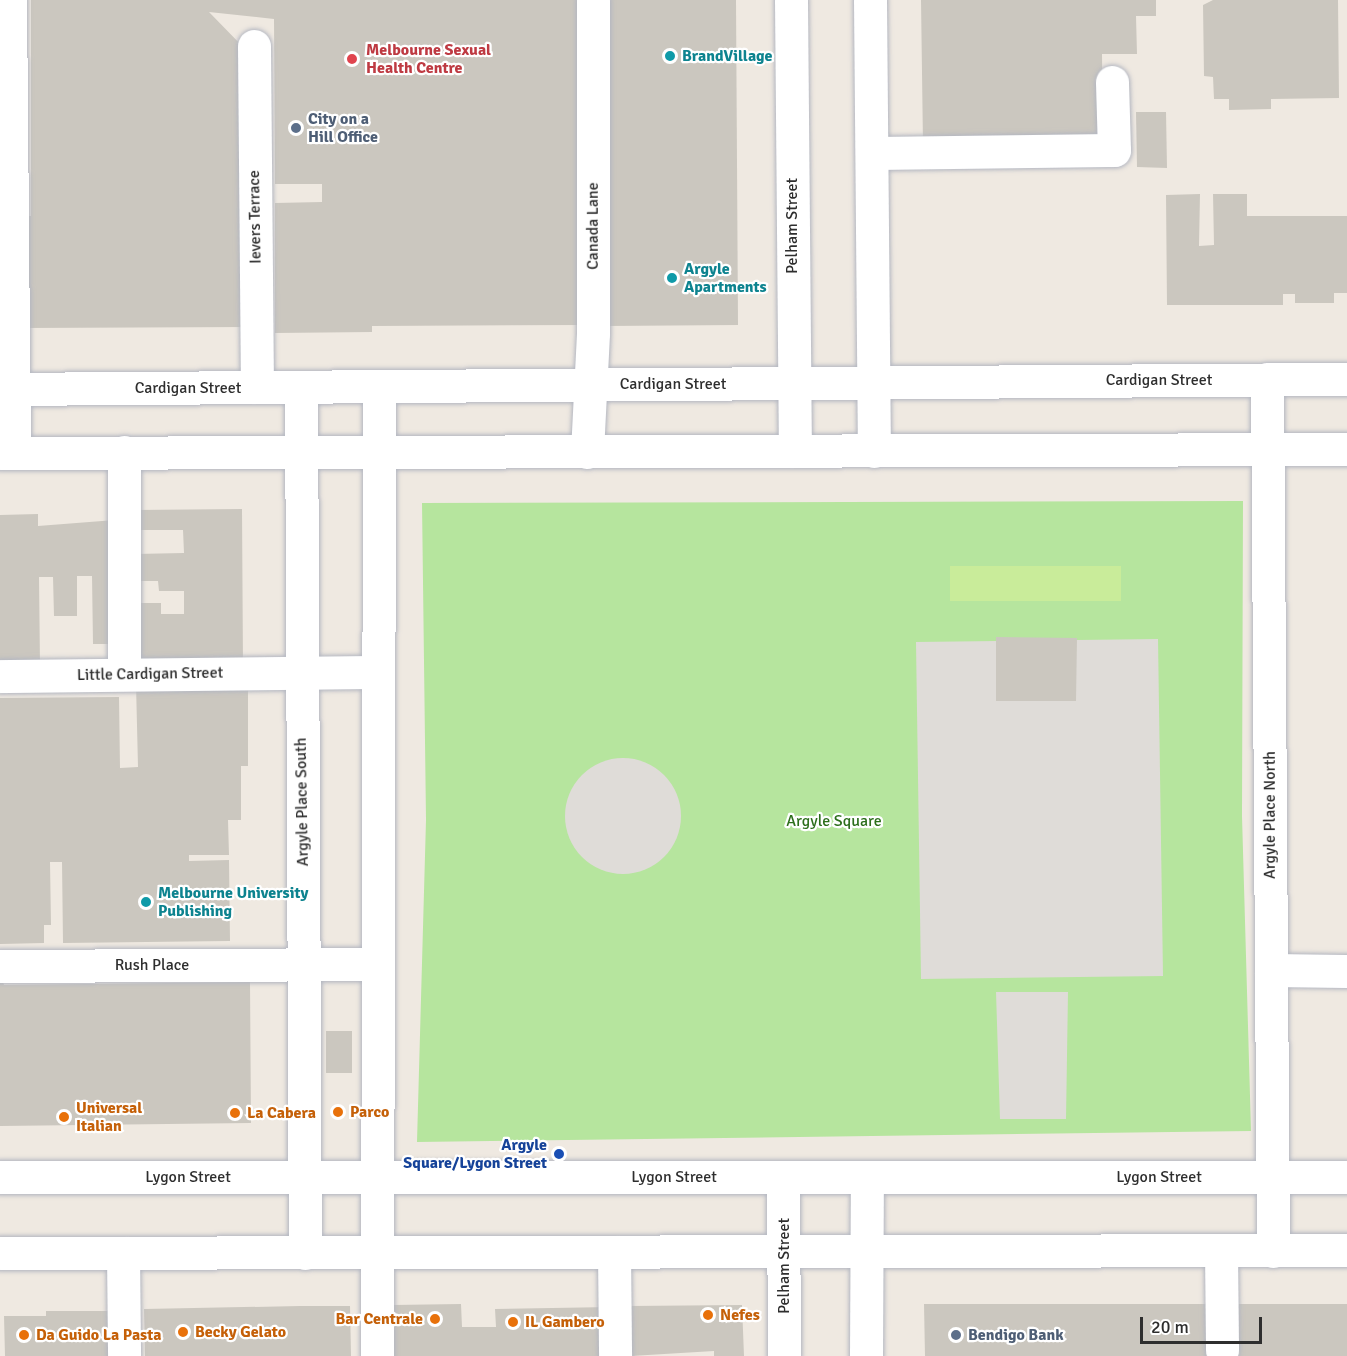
<!DOCTYPE html>
<html>
<head>
<meta charset="utf-8">
<style>
	body { margin:0 }
	#map { position:relative; width:1347px; height:1356px; overflow:hidden; background:#efe9e1; font-family:Signika,sans-serif }
	div>[style] { position:absolute }
	.green>* { inset:0; background:#b6e59e }
	.pitch>* { inset:0; background:#c9ec9a }
	.plaza>* { inset:0; background:#dfdcd8 }
	.round { border-radius:50% }
	.building>* { inset:0; background:#cbc7bf }
	.roads { filter:drop-shadow(0 0 2px #b4b7c1) drop-shadow(0 0 2px #b4b7c1) }
	.minor>* { height:33px; margin:-16.5px; padding:0 16.5px; transform-origin:16.5px; border-radius:16.5px; background:#fff }
	.dots>* { width:16px; height:16px; translate:-50% -50%; box-sizing:border-box; border:3px solid #fff; border-radius:50% }
	span { translate:-50% -50%; white-space:nowrap; text-align:center; line-height:1.15; -webkit-text-stroke:4.5px #fff; paint-order:stroke }
	.health-label { font-size:16px; color:#be3a42; font-weight:700 }
	.left { translate:0 -50%; text-align:left }
	.culture-label { font-size:16px; color:#0d838f; font-weight:700 }
	.service-label { font-size:16px; color:#4e5e75; font-weight:700 }
	.street-label { font-size:16px; color:#2e2e2e }
	.park-label { font-size:16px; color:#2c6e1b }
	.food-label { font-size:16px; color:#c56008; font-weight:700 }
	.right { translate:-100% -50%; text-align:right }
	.transit-label { font-size:16px; color:#164399; font-weight:700 }
	.scale { position:absolute; left:1140px; top:1317px; width:122px; height:27px; box-sizing:border-box; border:3px solid #2e2e2e; border-top:0; padding-left:8px; font-size:18px; line-height:21px; white-space:nowrap; color:#2e2e2e; -webkit-text-stroke:4px #fff; paint-order:stroke }
</style>
</head>
<body>
<div id="map">
	<div class="green">
		<div style="clip-path:polygon(1243px 501px,1242px 816px,1251px 1131px,417px 1142px,426px 820px,422px 503px)"></div>
	</div>
	<div class="pitch">
		<div style="clip-path:polygon(950px 566px,1121px 566px,1121px 601px,950px 601px)"></div>
	</div>
	<div class="plaza">
		<div style="clip-path:polygon(1158px 639px,1163px 976px,921px 979px,916px 642px)"></div>
		<div class="round" style="left:565px;top:758px;width:116px;height:116px"></div>
		<div style="clip-path:polygon(996px 992px,1068px 992px,1066px 1119px,1000px 1119px)"></div>
	</div>
	<div class="building">
		<div style="clip-path:polygon(31px 0,580px 0,582px 325px,372px 326px,372px 332px,275px 333px,275px 203px,322px 202px,322px 184px,275px 184px,274px 19px,209px 12px,247px 51px,248px 327px,23px 328px,23px 216px,31px 216px)"></div>
		<div style="clip-path:polygon(604px 0,736px 0,738px 325px,606px 326px)"></div>
		<div style="clip-path:polygon(921px 0,1156px 0,1156px 16px,1136px 16px,1137px 54px,1102px 54px,1103px 144px,923px 145px)"></div>
		<div style="clip-path:polygon(1213px 0,1338px 0,1339px 98px,1271px 99px,1271px 109px,1229px 110px,1229px 99px,1214px 99px,1213px 77px,1204px 76px,1203px 5px)"></div>
		<div style="clip-path:polygon(1136px 112px,1166px 112px,1167px 168px,1137px 167px)"></div>
		<div style="clip-path:polygon(1200px 194px,1199px 246px,1214px 245px,1213px 194px,1247px 194px,1247px 216px,1347px 216px,1347px 293px,1334px 293px,1334px 303px,1295px 303px,1295px 294px,1283px 294px,1283px 305px,1167px 305px,1166px 195px)"></div>
		<div style="clip-path:polygon(242px 509px,243px 667px,137px 668px,136px 603px,161px 603px,161px 614px,184px 614px,184px 591px,159px 591px,158px 581px,136px 581px,135px 554px,184px 553px,183px 530px,135px 530px,135px 510px)"></div>
		<div style="clip-path:polygon(38px 514px,38px 526px,115px 520px,116px 644px,93px 644px,92px 576px,77px 576px,77px 616px,54px 616px,53px 577px,39px 577px,40px 666px,0 666px,0 515px)"></div>
		<div style="clip-path:polygon(996px 637px,1077px 638px,1076px 701px,996px 701px)"></div>
		<div style="clip-path:polygon(248px 683px,248px 766px,241px 766px,241px 820px,228px 820px,229px 855px,189px 855px,189px 861px,229px 860px,230px 941px,63px 943px,62px 862px,50px 862px,51px 925px,44px 925px,44px 943px,0 944px,0 698px,119px 697px,120px 768px,138px 767px,136px 684px)"></div>
		<div style="clip-path:polygon(0 973px,4px 985px,250px 982px,251px 1123px,0 1126px)"></div>
		<div style="clip-path:polygon(326px 1031px,352px 1031px,352px 1073px,326px 1073px)"></div>
		<div style="clip-path:polygon(461px 1304px,462px 1327px,496px 1327px,495px 1309px,611px 1307px,612px 1356px,394px 1356px,393px 1305px)"></div>
		<div style="clip-path:polygon(924px 1304px,1347px 1304px,1347px 1356px,925px 1356px)"></div>
		<div style="clip-path:polygon(742px 1305px,744px 1356px,714px 1356px,714px 1351px,631px 1356px,630px 1306px)"></div>
		<div style="clip-path:polygon(300px 1306px,350px 1306px,351px 1356px,145px 1356px,144px 1309px)"></div>
		<div style="clip-path:polygon(46px 1311px,109px 1311px,110px 1356px,5px 1356px,4px 1316px,46px 1316px)"></div>
	</div>
	<div class="roads">
		<div class="minor">
			<div style="left:10px;top:0;width:453px;rotate:89.5deg"></div>
			<div style="left:791px;top:0;width:451px;rotate:89.5deg"></div>
			<div style="left:870px;top:0;width:451px;rotate:89.5deg"></div>
			<div style="left:254px;top:46px;width:341px;rotate:89.5deg"></div>
			<div style="left:872px;top:153px;width:242px;rotate:-0.7deg"></div>
			<div style="left:1114px;top:150px;width:68px;rotate:-91.7deg"></div>
			<div style="left:1267px;top:379px;width:872px;rotate:89.61deg"></div>
			<div style="left:301px;top:387px;width:866px;rotate:89.74deg"></div>
			<div style="left:0;top:389px;width:1347px;rotate:-0.43deg"></div>
			<div style="left:587px;top:452px;width:119px;rotate:-87.1deg"></div>
			<div style="left:593px;top:333px;width:333px;rotate:-90deg"></div>
			<div style="left:0;top:453px;width:1347px;rotate:-0.17deg"></div>
			<div style="left:124px;top:674px;width:222px;rotate:-90deg"></div>
			<div style="left:0;top:676px;width:378px;rotate:-0.6deg"></div>
			<div style="left:0;top:966px;width:377px;rotate:-0.3deg"></div>
			<div style="left:1271px;top:970px;width:76px;rotate:0.8deg"></div>
			<div style="left:0;top:1177px;width:1347px"></div>
			<div style="left:783px;top:1177px;width:179px;rotate:89.7deg"></div>
			<div style="left:1221px;top:1251px;width:99px;rotate:89.4deg"></div>
			<div style="left:614px;top:1252px;width:104px;rotate:89.4deg"></div>
			<div style="left:0;top:1253px;width:1347px;rotate:-0.13deg"></div>
			<div style="left:123px;top:1253px;width:103px;rotate:89.4deg"></div>
			<div style="left:377px;top:1356px;width:970px;rotate:-89.88deg"></div>
			<div style="left:866px;top:1356px;width:179px;rotate:-89.7deg"></div>
		</div>
	</div>
	<div class="dots">
		<div style="left:670px;top:56px;background:#0f9aa8"></div>
		<div style="left:352px;top:59px;background:#e0444e"></div>
		<div style="left:296px;top:128px;background:#5c6f8a"></div>
		<div style="left:672px;top:278px;background:#0f9aa8"></div>
		<div style="left:146px;top:902px;background:#0f9aa8"></div>
		<div style="left:338px;top:1112px;background:#e8710a"></div>
		<div style="left:235px;top:1113px;background:#e8710a"></div>
		<div style="left:64px;top:1117px;background:#e8710a"></div>
		<div style="left:559px;top:1154px;background:#1a4fb4"></div>
		<div style="left:708px;top:1315px;background:#e8710a"></div>
		<div style="left:435px;top:1319px;background:#e8710a"></div>
		<div style="left:513px;top:1322px;background:#e8710a"></div>
		<div style="left:183px;top:1332px;background:#e8710a"></div>
		<div style="left:24px;top:1335px;background:#e8710a"></div>
		<div style="left:956px;top:1335px;background:#5c6f8a"></div>
	</div>
	<div class="health-label">
		<span class="left" style="left:366px;top:59px">Melbourne Sexual<br>Health Centre</span>
	</div>
	<div class="culture-label">
		<span class="left" style="left:682px;top:56px">BrandVillage</span>
		<span class="left" style="left:684px;top:278px">Argyle<br>Apartments</span>
		<span class="left" style="left:158px;top:902px">Melbourne University<br>Publishing</span>
	</div>
	<div class="service-label">
		<span class="left" style="left:308px;top:128px">City on a<br>Hill Office</span>
		<span class="left" style="left:968px;top:1335px">Bendigo Bank</span>
	</div>
	<div class="street-label">
		<span style="left:255px;top:217px;rotate:-91deg">Ievers Terrace</span>
		<span style="left:593px;top:226px;rotate:-90deg">Canada Lane</span>
		<span style="left:792px;top:226px;rotate:-90deg">Pelham Street</span>
		<span style="left:1159px;top:380px">Cardigan Street</span>
		<span style="left:673px;top:384px">Cardigan Street</span>
		<span style="left:188px;top:388px">Cardigan Street</span>
		<span style="left:150px;top:674px;rotate:-1deg">Little Cardigan Street</span>
		<span style="left:302px;top:802px;rotate:-91deg">Argyle Place South</span>
		<span style="left:1270px;top:815px;rotate:-90deg">Argyle Place North</span>
		<span style="left:152px;top:965px">Rush Place</span>
		<span style="left:188px;top:1177px">Lygon Street</span>
		<span style="left:674px;top:1177px">Lygon Street</span>
		<span style="left:1159px;top:1177px">Lygon Street</span>
		<span style="left:784px;top:1266px;rotate:-90deg">Pelham Street</span>
	</div>
	<div class="park-label">
		<span style="left:834px;top:821px">Argyle Square</span>
	</div>
	<div class="food-label">
		<span class="left" style="left:76px;top:1117px">Universal<br>Italian</span>
		<span class="left" style="left:350px;top:1112px">Parco</span>
		<span class="left" style="left:247px;top:1113px">La Cabera</span>
		<span class="left" style="left:720px;top:1315px">Nefes</span>
		<span class="right" style="left:423px;top:1319px">Bar Centrale</span>
		<span class="left" style="left:525px;top:1322px">IL Gambero</span>
		<span class="left" style="left:195px;top:1332px">Becky Gelato</span>
		<span class="left" style="left:36px;top:1335px">Da Guido La Pasta</span>
	</div>
	<div class="transit-label">
		<span class="right" style="left:547px;top:1154px">Argyle<br>Square/Lygon Street</span>
	</div>
	<div class="scale">20 m</div>
</div>
</body>
</html>
